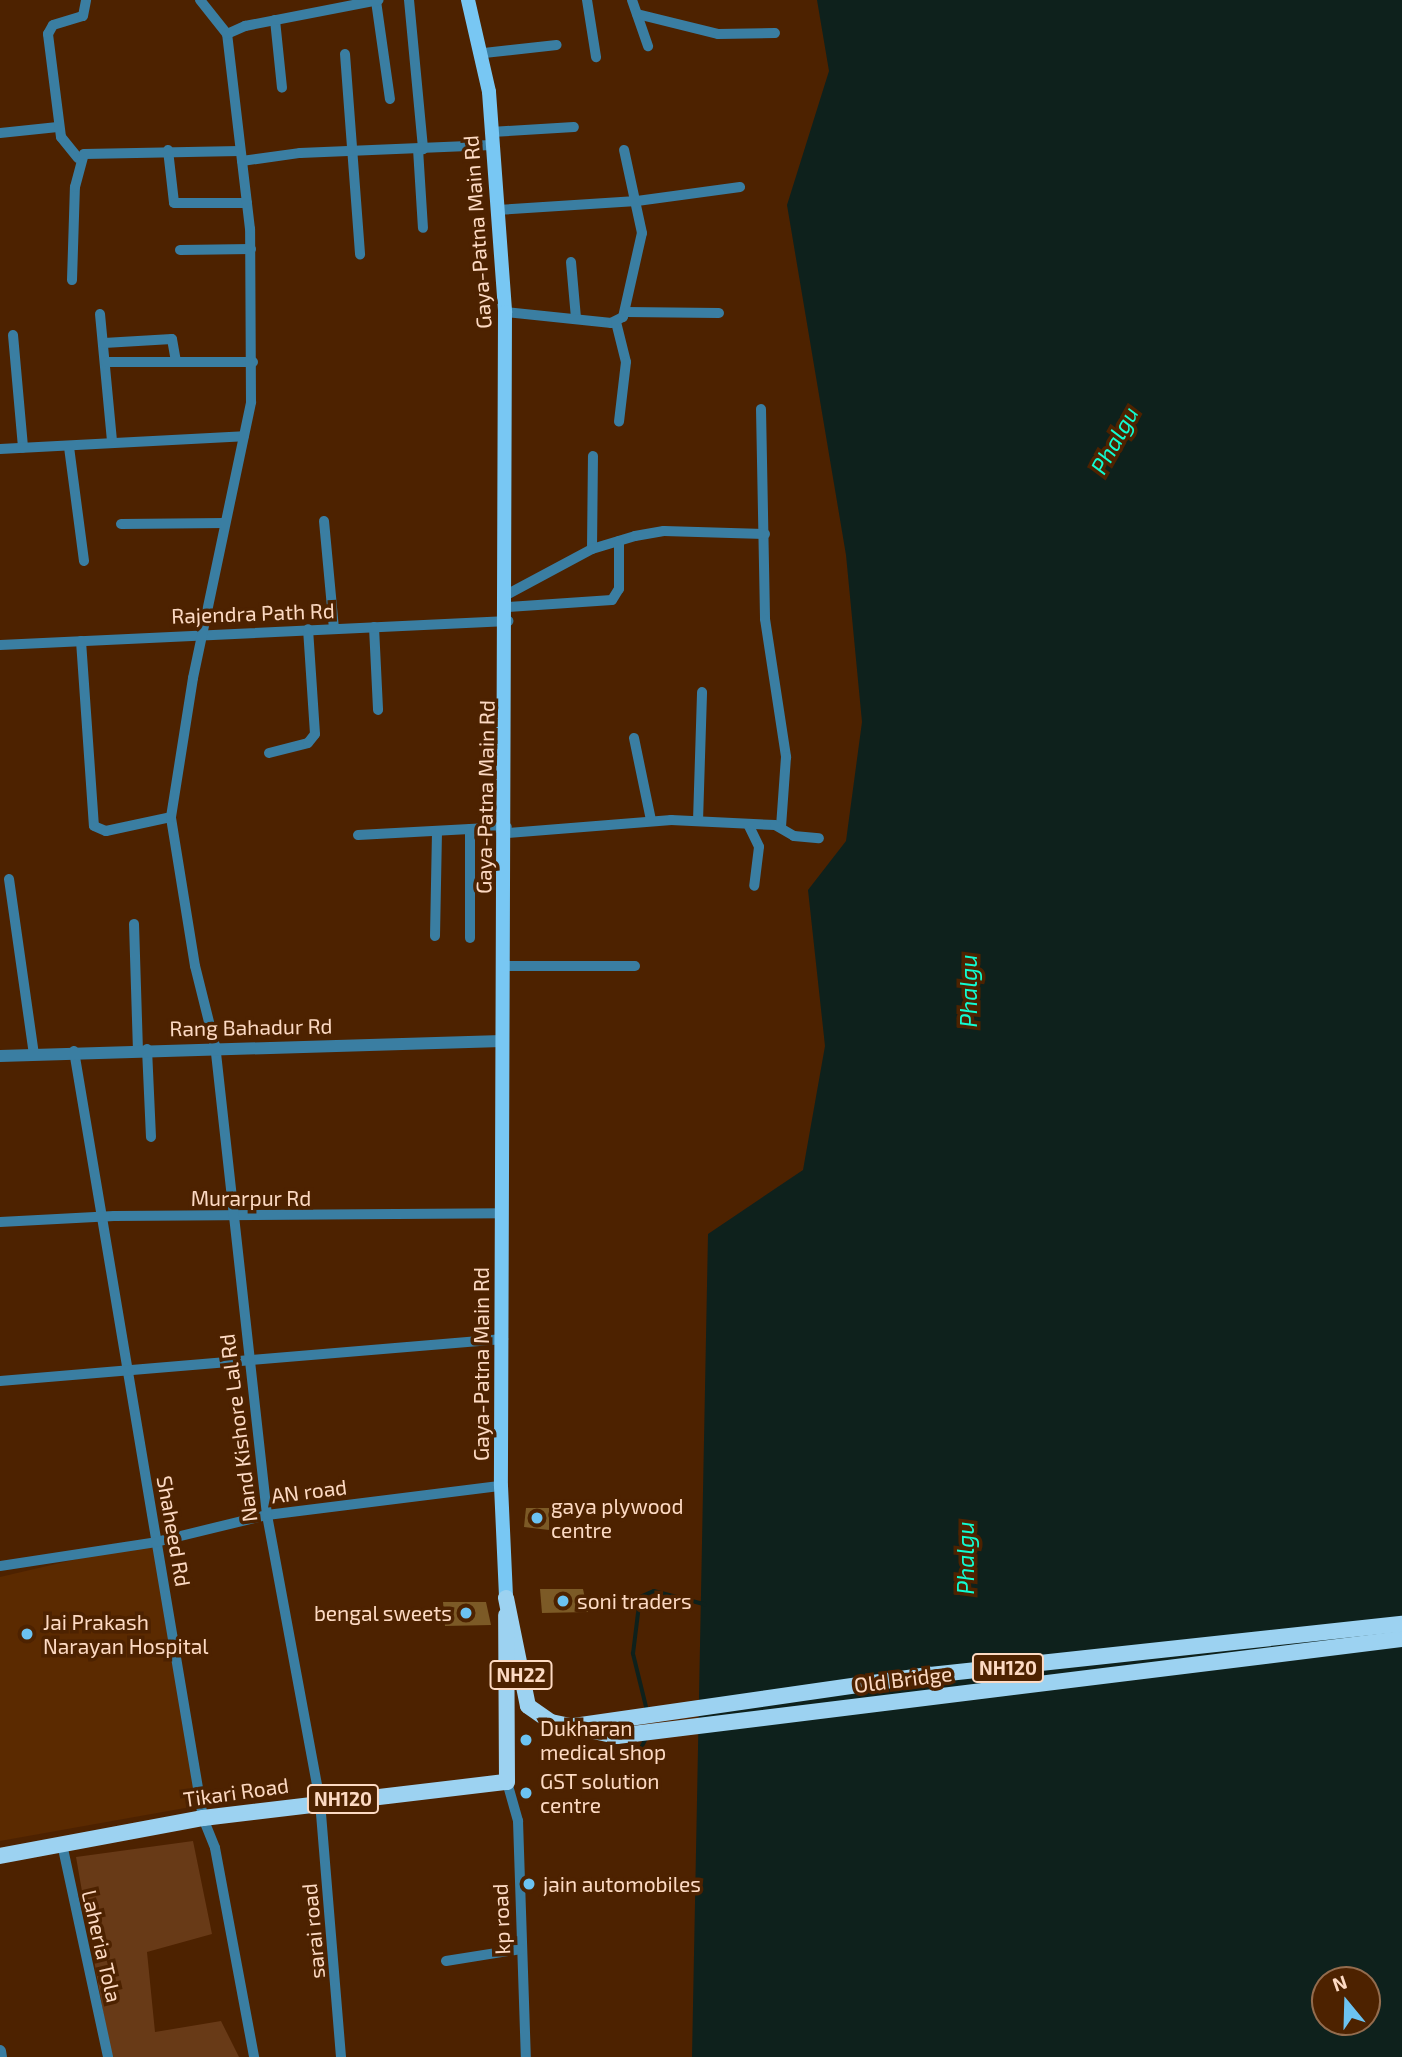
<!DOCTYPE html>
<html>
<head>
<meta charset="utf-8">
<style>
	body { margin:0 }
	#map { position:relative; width:1402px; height:2057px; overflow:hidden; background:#4d2200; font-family:"Exo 2",sans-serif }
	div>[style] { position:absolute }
	.built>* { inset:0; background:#5b2a00 }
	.green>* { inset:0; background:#683a17 }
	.water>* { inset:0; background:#0e211c }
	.stream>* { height:3.5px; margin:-1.75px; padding:0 1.75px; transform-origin:1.75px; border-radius:1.75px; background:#0e211c }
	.building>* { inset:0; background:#7c5a26 }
	.minor>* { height:10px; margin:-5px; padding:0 5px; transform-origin:5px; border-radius:5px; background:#3a7ea2 }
	.tertiary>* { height:12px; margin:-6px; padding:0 6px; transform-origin:6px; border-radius:6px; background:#3a7ea2 }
	.primary>* { height:14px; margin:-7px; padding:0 7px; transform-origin:7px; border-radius:7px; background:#78c7f3 }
	.trunk>* { height:16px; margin:-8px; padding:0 8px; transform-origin:8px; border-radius:8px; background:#9cd2f1 }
	.dots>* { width:19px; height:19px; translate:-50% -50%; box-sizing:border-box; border:4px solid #4d2200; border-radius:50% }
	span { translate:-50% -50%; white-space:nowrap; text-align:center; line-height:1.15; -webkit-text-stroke:7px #4d2200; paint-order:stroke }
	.shield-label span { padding:2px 5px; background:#4d2200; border:2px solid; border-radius:5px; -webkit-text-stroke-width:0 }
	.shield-label { font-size:19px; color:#fddac3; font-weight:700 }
	.street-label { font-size:21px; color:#fddac3 }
	.poi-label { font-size:21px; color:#fddac3 }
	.left { translate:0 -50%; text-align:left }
	.right { translate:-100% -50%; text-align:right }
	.water-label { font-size:23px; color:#11fcd2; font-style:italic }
	.north { position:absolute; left:1311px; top:1966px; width:70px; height:70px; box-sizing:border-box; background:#4d2200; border:2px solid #936c4e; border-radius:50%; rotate:341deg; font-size:19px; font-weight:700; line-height:28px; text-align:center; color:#fddac3 }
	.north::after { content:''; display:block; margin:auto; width:24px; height:32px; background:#6cc3f2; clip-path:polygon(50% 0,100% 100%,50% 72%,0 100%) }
</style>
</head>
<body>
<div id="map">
	<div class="built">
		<div style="clip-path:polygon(150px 1542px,157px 1548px,202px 1805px,0 1841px,0 1577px)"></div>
	</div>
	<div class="green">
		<div style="clip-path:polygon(193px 1841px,212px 1934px,147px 1952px,155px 2032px,221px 2021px,239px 2057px,111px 2057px,76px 1857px)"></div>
	</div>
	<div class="water">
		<div style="clip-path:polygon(evenodd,817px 0,1402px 0,1402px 2057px,692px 2057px,708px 1234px,803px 1170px,825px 1046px,808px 890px,846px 841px,862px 722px,846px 555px,787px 205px,829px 71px,817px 0,1325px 1980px,1367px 1980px,1367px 2022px,1325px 2022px,1325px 1980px)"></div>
	</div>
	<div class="stream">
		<div style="left:647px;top:1711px;width:59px;rotate:-103.8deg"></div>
		<div style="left:633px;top:1654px;width:57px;rotate:-83deg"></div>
		<div style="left:640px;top:1597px;width:15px;rotate:-23deg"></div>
		<div style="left:654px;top:1591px;width:52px;rotate:14.6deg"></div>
		<div style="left:637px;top:1756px;width:22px;rotate:-63deg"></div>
	</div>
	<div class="building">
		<div style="clip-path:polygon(526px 1508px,549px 1508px,549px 1530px,524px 1527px)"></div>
		<div style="clip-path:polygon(540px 1589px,583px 1589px,588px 1612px,542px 1613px)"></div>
		<div style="clip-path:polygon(443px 1602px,486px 1602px,491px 1625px,445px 1626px)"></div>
	</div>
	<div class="minor">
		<div style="left:200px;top:0;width:43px;rotate:51.5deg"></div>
		<div style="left:409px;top:0;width:150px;rotate:84.6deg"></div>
		<div style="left:587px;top:0;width:58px;rotate:81deg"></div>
		<div style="left:632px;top:0;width:49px;rotate:70.8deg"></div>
		<div style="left:376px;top:1px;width:99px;rotate:81.9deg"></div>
		<div style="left:637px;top:14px;width:83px;rotate:13.9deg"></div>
		<div style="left:718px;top:34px;width:57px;rotate:-1deg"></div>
		<div style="left:275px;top:20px;width:68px;rotate:84.1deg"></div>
		<div style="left:484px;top:53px;width:73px;rotate:-6.3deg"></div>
		<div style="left:345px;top:54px;width:201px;rotate:85.7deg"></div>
		<div style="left:491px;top:132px;width:83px;rotate:-3.4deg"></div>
		<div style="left:0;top:133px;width:58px;rotate:-5.9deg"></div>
		<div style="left:418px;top:149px;width:79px;rotate:86.4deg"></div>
		<div style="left:168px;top:150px;width:53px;rotate:83.5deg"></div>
		<div style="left:174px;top:203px;width:73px"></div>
		<div style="left:78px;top:158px;width:27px;rotate:-129deg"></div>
		<div style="left:61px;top:137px;width:104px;rotate:-97.2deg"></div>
		<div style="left:48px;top:34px;width:10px;rotate:-61deg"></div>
		<div style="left:53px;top:25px;width:31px;rotate:-17deg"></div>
		<div style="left:83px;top:16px;width:16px;rotate:-79deg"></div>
		<div style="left:242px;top:161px;width:59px;rotate:-7.9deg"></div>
		<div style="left:300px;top:153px;width:192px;rotate:-2.4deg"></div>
		<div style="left:497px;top:210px;width:140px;rotate:-3.7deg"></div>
		<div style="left:637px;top:201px;width:104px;rotate:-7.7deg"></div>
		<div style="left:180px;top:250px;width:71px;rotate:-0.8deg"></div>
		<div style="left:571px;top:262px;width:56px;rotate:84.9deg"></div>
		<div style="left:72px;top:280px;width:93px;rotate:-88.2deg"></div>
		<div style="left:75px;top:187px;width:34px;rotate:-75deg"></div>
		<div style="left:84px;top:154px;width:156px;rotate:-1.1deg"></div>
		<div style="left:505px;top:312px;width:107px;rotate:5.9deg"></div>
		<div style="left:611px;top:323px;width:13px;rotate:-27deg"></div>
		<div style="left:623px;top:317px;width:86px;rotate:-77.3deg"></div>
		<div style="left:642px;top:233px;width:85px;rotate:-102.2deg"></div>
		<div style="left:626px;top:312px;width:93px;rotate:0.6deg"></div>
		<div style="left:100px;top:314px;width:128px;rotate:84.6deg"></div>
		<div style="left:616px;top:322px;width:41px;rotate:76deg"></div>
		<div style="left:626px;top:362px;width:60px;rotate:96.7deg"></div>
		<div style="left:13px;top:335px;width:113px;rotate:84.9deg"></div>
		<div style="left:104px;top:343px;width:68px;rotate:-3.4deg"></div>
		<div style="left:172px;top:339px;width:23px;rotate:80deg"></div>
		<div style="left:106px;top:362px;width:147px"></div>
		<div style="left:761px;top:409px;width:210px;rotate:88.9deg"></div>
		<div style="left:765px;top:619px;width:140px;rotate:81.3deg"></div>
		<div style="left:786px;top:757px;width:69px;rotate:94.1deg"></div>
		<div style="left:69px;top:447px;width:115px;rotate:82.5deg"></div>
		<div style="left:0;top:449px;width:244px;rotate:-3deg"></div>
		<div style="left:324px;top:521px;width:107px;rotate:84.7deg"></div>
		<div style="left:121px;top:524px;width:104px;rotate:-0.6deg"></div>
		<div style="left:592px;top:549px;width:93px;rotate:-89.4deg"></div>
		<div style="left:508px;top:594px;width:95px;rotate:-28.2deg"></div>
		<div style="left:592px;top:549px;width:45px;rotate:-16.8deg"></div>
		<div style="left:635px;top:536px;width:29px;rotate:-10deg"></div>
		<div style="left:664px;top:531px;width:101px;rotate:1.7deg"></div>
		<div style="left:508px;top:607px;width:104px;rotate:-3.9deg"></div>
		<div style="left:612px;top:600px;width:13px;rotate:-58deg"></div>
		<div style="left:619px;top:589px;width:48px;rotate:-90deg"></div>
		<div style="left:374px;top:627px;width:83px;rotate:87.2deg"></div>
		<div style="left:81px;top:641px;width:185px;rotate:86deg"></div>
		<div style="left:94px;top:826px;width:13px;rotate:23deg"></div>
		<div style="left:106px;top:831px;width:66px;rotate:-12.2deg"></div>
		<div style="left:0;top:645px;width:509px;rotate:-2.7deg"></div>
		<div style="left:634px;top:738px;width:84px;rotate:78.3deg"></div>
		<div style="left:269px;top:753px;width:40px;rotate:-14.4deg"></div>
		<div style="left:308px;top:743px;width:11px;rotate:-52deg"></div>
		<div style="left:315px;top:734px;width:105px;rotate:-93.8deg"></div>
		<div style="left:698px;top:821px;width:129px;rotate:-88.2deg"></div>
		<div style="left:748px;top:824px;width:25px;rotate:64deg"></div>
		<div style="left:759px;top:847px;width:39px;rotate:97deg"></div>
		<div style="left:470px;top:829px;width:109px;rotate:90deg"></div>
		<div style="left:507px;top:833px;width:165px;rotate:-4.5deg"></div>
		<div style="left:671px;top:820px;width:104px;rotate:2.8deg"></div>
		<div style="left:775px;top:825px;width:22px;rotate:30deg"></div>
		<div style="left:794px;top:836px;width:25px;rotate:5deg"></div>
		<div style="left:358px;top:835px;width:149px;rotate:-3.1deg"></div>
		<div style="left:9px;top:879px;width:177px;rotate:81.9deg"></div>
		<div style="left:134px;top:924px;width:125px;rotate:88.2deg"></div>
		<div style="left:435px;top:936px;width:105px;rotate:-88.9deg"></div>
		<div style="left:505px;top:966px;width:130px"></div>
		<div style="left:147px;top:1049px;width:88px;rotate:87.4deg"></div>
		<div style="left:74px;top:1051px;width:778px;rotate:80.45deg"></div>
		<div style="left:203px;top:1818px;width:32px;rotate:68deg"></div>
		<div style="left:215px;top:1848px;width:213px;rotate:79.4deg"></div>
		<div style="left:0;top:1222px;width:114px;rotate:-3deg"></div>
		<div style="left:114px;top:1216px;width:389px;rotate:-0.4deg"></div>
		<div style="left:0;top:1381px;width:505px;rotate:-4.77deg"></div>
		<div style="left:0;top:1566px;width:158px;rotate:-8.7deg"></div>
		<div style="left:156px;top:1542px;width:114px;rotate:-13.7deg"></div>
		<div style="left:267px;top:1515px;width:236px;rotate:-7.1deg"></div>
		<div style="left:507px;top:1782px;width:41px;rotate:74.2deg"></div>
		<div style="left:518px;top:1821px;width:236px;rotate:88.1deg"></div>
		<div style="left:62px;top:1844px;width:218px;rotate:77.8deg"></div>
		<div style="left:446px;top:1961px;width:76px;rotate:-9.1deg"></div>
		<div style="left:341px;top:2057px;width:257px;rotate:-94.7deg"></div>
		<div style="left:320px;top:1801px;width:291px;rotate:-100.5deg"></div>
		<div style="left:267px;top:1515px;width:472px;rotate:-96.3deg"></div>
		<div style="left:215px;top:1046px;width:82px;rotate:-104deg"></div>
		<div style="left:195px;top:966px;width:151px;rotate:-99.2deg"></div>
		<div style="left:171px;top:817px;width:141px;rotate:-81deg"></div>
		<div style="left:193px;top:678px;width:282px;rotate:-78.1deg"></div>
		<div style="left:251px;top:402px;width:173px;rotate:-90.3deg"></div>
		<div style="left:250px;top:229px;width:196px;rotate:-96.7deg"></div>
		<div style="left:227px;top:34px;width:20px;rotate:-24deg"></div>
		<div style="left:245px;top:26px;width:136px;rotate:-11deg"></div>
	</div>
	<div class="tertiary">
		<div style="left:0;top:1056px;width:502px;rotate:-1.71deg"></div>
		<div style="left:0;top:2051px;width:6px;rotate:81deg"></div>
	</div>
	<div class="primary">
		<div style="left:468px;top:0;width:94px;rotate:77.1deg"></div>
		<div style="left:489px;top:92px;width:221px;rotate:85.8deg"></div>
		<div style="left:505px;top:312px;width:1174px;rotate:90.2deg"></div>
		<div style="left:501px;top:1486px;width:112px;rotate:87.4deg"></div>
	</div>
	<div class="trunk">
		<div style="left:506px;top:1598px;width:110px;rotate:78.5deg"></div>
		<div style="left:528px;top:1706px;width:28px;rotate:35deg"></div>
		<div style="left:551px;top:1722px;width:67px;rotate:12deg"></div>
		<div style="left:617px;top:1736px;width:791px;rotate:-7.04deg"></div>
		<div style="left:574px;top:1726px;width:360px;rotate:-8.2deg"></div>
		<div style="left:930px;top:1675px;width:475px;rotate:-6.2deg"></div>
		<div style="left:0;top:1856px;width:207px;rotate:-10.6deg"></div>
		<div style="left:203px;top:1818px;width:306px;rotate:-6.8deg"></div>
		<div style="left:507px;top:1782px;width:167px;rotate:-90.3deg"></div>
	</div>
	<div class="dots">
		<div style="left:537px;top:1518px;background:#6cc3f2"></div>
		<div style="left:563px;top:1601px;background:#6cc3f2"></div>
		<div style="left:466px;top:1613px;background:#6cc3f2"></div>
		<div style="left:27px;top:1634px;background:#6cc3f2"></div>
		<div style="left:526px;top:1740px;background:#6cc3f2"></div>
		<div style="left:526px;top:1793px;background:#6cc3f2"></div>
		<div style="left:529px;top:1884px;background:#6cc3f2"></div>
	</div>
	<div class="shield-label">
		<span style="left:1008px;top:1668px">NH120</span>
		<span style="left:521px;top:1675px">NH22</span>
		<span style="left:343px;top:1799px">NH120</span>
	</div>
	<div class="street-label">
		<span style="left:477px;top:232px;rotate:-94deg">Gaya-Patna Main Rd</span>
		<span style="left:253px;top:613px;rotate:-2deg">Rajendra Path Rd</span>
		<span style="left:485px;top:797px;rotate:-89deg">Gaya-Patna Main Rd</span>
		<span style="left:251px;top:1027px;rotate:-1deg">Rang Bahadur Rd</span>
		<span style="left:251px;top:1198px">Murarpur Rd</span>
		<span style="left:481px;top:1364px;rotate:-90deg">Gaya-Patna Main Rd</span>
		<span style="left:238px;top:1428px;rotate:-97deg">Nand Kishore Lal Rd</span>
		<span style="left:309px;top:1491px;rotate:-7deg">AN road</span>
		<span style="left:174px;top:1531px;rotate:80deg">Shaheed Rd</span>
		<span style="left:903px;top:1679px;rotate:-7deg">Old Bridge</span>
		<span style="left:236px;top:1792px;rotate:-8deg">Tikari Road</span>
		<span style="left:501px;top:1919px;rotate:-92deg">kp road</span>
		<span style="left:313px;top:1931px;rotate:-95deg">sarai road</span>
		<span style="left:102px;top:1946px;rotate:77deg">Laheria Tola</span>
	</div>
	<div class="poi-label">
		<span class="left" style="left:551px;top:1518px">gaya plywood<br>centre</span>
		<span class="left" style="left:577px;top:1601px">soni traders</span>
		<span class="right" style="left:452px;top:1613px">bengal sweets</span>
		<span class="left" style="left:43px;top:1634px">Jai Prakash<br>Narayan Hospital</span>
		<span class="left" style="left:540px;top:1740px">Dukharan<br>medical shop</span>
		<span class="left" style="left:540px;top:1793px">GST solution<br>centre</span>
		<span class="left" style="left:543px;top:1884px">jain automobiles</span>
	</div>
	<div class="water-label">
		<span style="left:1114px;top:440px;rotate:-61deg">Phalgu</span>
		<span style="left:968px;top:991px;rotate:-90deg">Phalgu</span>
		<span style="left:965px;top:1558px;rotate:-90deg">Phalgu</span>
	</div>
	<div class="north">N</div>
</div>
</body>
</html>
